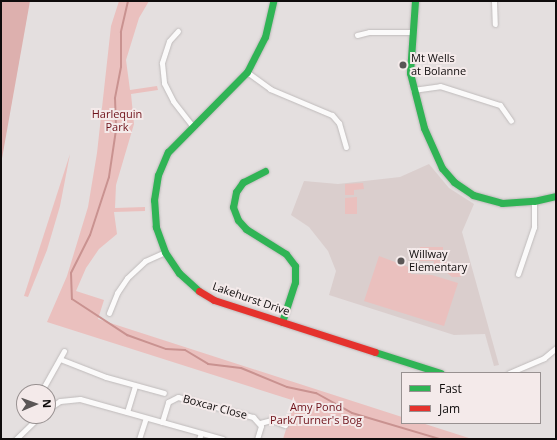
<!DOCTYPE html>
<html>
<head>
<meta charset="utf-8">
<style>
	body { margin:0 }
	#map { position:relative; width:557px; height:440px; overflow:hidden; background:#e4dfdf; font-family:"Open Sans",sans-serif }
	div>[style] { position:absolute }
	.built>* { inset:0; background:#dacecd }
	.green>* { inset:0; background:#eac0be }
	.forest>* { inset:0; background:#ddb0ae }
	.stream>* { height:2px; margin:-1px; padding:0 1px; transform-origin:1px; border-radius:1px; background:#c99290 }
	.roads { filter:drop-shadow(0 0 1px #bfbbbb) drop-shadow(0 0 1px #bfbbbb) }
	.street>* { height:5px; margin:-2.5px; padding:0 2.5px; transform-origin:2.5px; border-radius:2.5px; background:#fbfafa }
	.fast>* { height:7px; margin:-3.5px; padding:0 3.5px; transform-origin:3.5px; border-radius:3.5px; background:#30b455 }
	.jam>* { height:7px; margin:-3.5px; padding:0 3.5px; transform-origin:3.5px; border-radius:3.5px; background:#e5322d }
	.dots>* { width:11px; height:11px; translate:-50% -50%; box-sizing:border-box; border:2px solid #f4eaea; border-radius:50% }
	span { translate:-50% -50%; white-space:nowrap; text-align:center; line-height:1.15; -webkit-text-stroke:4px #f4eaea; paint-order:stroke }
	.poi-label { font-size:11px; color:#0f0c0c }
	.left { translate:0 -50%; text-align:left }
	.park-label { font-size:11px; color:#6f121a }
	.street-label { font-size:11px; color:#0f0c0c }
	.frame { position:absolute; inset:0; border:2px solid #0f0c0c; pointer-events:none }
	.legend { position:absolute; left:401px; top:372px; width:140px; height:52px; box-sizing:border-box; background:#f4eaea; border:1px solid #989191; margin:0; padding:5px 7px; list-style:none; font-size:12px; color:#0f0c0c }
	.legend li { display:flex; align-items:center; gap:8px; height:20px }
	.legend b { width:20px; border:1px solid #989191 }
	.north { position:absolute; left:16px; top:384px; width:40px; height:40px; box-sizing:border-box; background:#f4eaea; border:1px solid #989191; border-radius:50%; rotate:88deg; font-size:11px; font-weight:700; line-height:16px; text-align:center; color:#0f0c0c }
	.north::after { content:''; display:block; margin:auto; width:14px; height:18px; background:#5a5656; clip-path:polygon(50% 0,100% 100%,50% 72%,0 100%) }
</style>
</head>
<body>
<div id="map">
	<div class="built">
		<div style="clip-path:polygon(429px 164px,449px 188px,474px 204px,462px 232px,499px 365px,494px 366px,485px 334px,454px 335px,329px 295px,336px 271px,328px 251px,309px 227px,291px 215px,304px 181px,338px 184px,400px 177px)"></div>
	</div>
	<div class="green">
		<div style="clip-path:polygon(119px 1px,149px 1px,139px 18px,126px 60px,130px 90px,157px 86px,158px 90px,131px 94px,134px 124px,116px 185px,115px 208px,145px 207px,145px 211px,114px 212px,117px 234px,99px 249px,86px 268px,76px 291px,104px 300px,98px 319px,402px 417px,402px 423px,422px 423px,472px 439px,283px 439px,295px 401px,47px 322px,67px 276px,88px 207px,97px 153px,111px 26px)"></div>
		<div style="clip-path:polygon(70px 154px,60px 206px,47px 250px,28px 297px,24px 296px)"></div>
		<div style="clip-path:polygon(363px 183px,364px 189px,354px 190px,354px 195px,345px 195px,345px 184px)"></div>
		<div style="clip-path:polygon(357px 197px,357px 214px,345px 214px,345px 198px)"></div>
		<div style="clip-path:polygon(420px 247px,443px 247px,443px 261px,436px 261px,459px 264px,461px 277px,452px 277px,445px 271px,433px 270px,434px 261px,420px 261px)"></div>
		<div style="clip-path:polygon(379px 256px,411px 268px,411px 274px,432px 275px,458px 283px,444px 326px,364px 301px)"></div>
	</div>
	<div class="forest">
		<div style="clip-path:polygon(1px 1px,30px 1px,1px 164px)"></div>
	</div>
	<div class="stream">
		<div style="left:128px;top:1px;width:32px;rotate:103deg"></div>
		<div style="left:121px;top:32px;width:35px;rotate:90deg"></div>
		<div style="left:121px;top:67px;width:32px;rotate:101deg"></div>
		<div style="left:115px;top:98px;width:32px;rotate:88deg"></div>
		<div style="left:116px;top:130px;width:48px;rotate:98.5deg"></div>
		<div style="left:109px;top:177px;width:61px;rotate:108.1deg"></div>
		<div style="left:90px;top:235px;width:42px;rotate:116.6deg"></div>
		<div style="left:71px;top:273px;width:26px;rotate:88deg"></div>
		<div style="left:72px;top:299px;width:66px;rotate:33.2deg"></div>
		<div style="left:127px;top:335px;width:41px;rotate:19.7deg"></div>
		<div style="left:166px;top:349px;width:19px;rotate:3deg"></div>
		<div style="left:185px;top:350px;width:27px;rotate:31deg"></div>
		<div style="left:208px;top:364px;width:33px;rotate:7deg"></div>
		<div style="left:241px;top:368px;width:50px;rotate:22.4deg"></div>
		<div style="left:287px;top:387px;width:30px;rotate:12deg"></div>
		<div style="left:316px;top:393px;width:41px;rotate:29.1deg"></div>
		<div style="left:352px;top:413px;width:92px;rotate:16.5deg"></div>
	</div>
	<div class="roads">
		<div class="street">
			<div style="left:494px;top:1px;width:23px;rotate:88deg"></div>
			<div style="left:178px;top:31px;width:13px;rotate:132deg"></div>
			<div style="left:169px;top:41px;width:23px;rotate:108deg"></div>
			<div style="left:162px;top:63px;width:20px;rotate:84deg"></div>
			<div style="left:164px;top:83px;width:20px;rotate:63deg"></div>
			<div style="left:173px;top:101px;width:31px;rotate:52deg"></div>
			<div style="left:357px;top:35px;width:12px;rotate:-14deg"></div>
			<div style="left:369px;top:32px;width:44px"></div>
			<div style="left:247px;top:72px;width:29px;rotate:36deg"></div>
			<div style="left:270px;top:89px;width:67px;rotate:22.8deg"></div>
			<div style="left:332px;top:115px;width:11px;rotate:49deg"></div>
			<div style="left:339px;top:123px;width:25px;rotate:74deg"></div>
			<div style="left:413px;top:90px;width:27px;rotate:-8deg"></div>
			<div style="left:440px;top:86px;width:63px;rotate:17.6deg"></div>
			<div style="left:500px;top:105px;width:19px;rotate:55deg"></div>
			<div style="left:518px;top:274px;width:50px;rotate:-71.2deg"></div>
			<div style="left:534px;top:227px;width:26px;rotate:-90deg"></div>
			<div style="left:109px;top:313px;width:22px;rotate:-68deg"></div>
			<div style="left:117px;top:293px;width:18px;rotate:-56deg"></div>
			<div style="left:127px;top:278px;width:25px;rotate:-43deg"></div>
			<div style="left:145px;top:261px;width:22px;rotate:-24deg"></div>
			<div style="left:60px;top:359px;width:49px;rotate:21.4deg"></div>
			<div style="left:106px;top:377px;width:60px;rotate:15.4deg"></div>
			<div style="left:509px;top:373px;width:38px;rotate:-23deg"></div>
			<div style="left:544px;top:358px;width:16px;rotate:-40deg"></div>
			<div style="left:41px;top:392px;width:47px;rotate:-60.7deg"></div>
			<div style="left:48px;top:409px;width:14px;rotate:-34deg"></div>
			<div style="left:60px;top:401px;width:20px;rotate:-6deg"></div>
			<div style="left:80px;top:399px;width:148px;rotate:15.6deg"></div>
			<div style="left:127px;top:412px;width:27px;rotate:-73deg"></div>
			<div style="left:162px;top:422px;width:21px;rotate:-73deg"></div>
			<div style="left:168px;top:402px;width:11px;rotate:-27deg"></div>
			<div style="left:178px;top:397px;width:78px;rotate:14.9deg"></div>
			<div style="left:253px;top:417px;width:12px;rotate:48deg"></div>
			<div style="left:261px;top:426px;width:14px;rotate:107deg"></div>
			<div style="left:260px;top:423px;width:11px;rotate:-15deg"></div>
			<div style="left:271px;top:420px;width:15px;rotate:20deg"></div>
			<div style="left:16px;top:439px;width:33px;rotate:-44deg"></div>
			<div style="left:139px;top:439px;width:22px;rotate:-72deg"></div>
			<div style="left:199px;top:439px;width:6px;rotate:-72deg"></div>
		</div>
		<div class="fast">
			<div style="left:415px;top:1px;width:72px;rotate:94deg"></div>
			<div style="left:410px;top:73px;width:57px;rotate:75.7deg"></div>
			<div style="left:424px;top:128px;width:44px;rotate:65.8deg"></div>
			<div style="left:442px;top:168px;width:18px;rotate:49deg"></div>
			<div style="left:454px;top:182px;width:23px;rotate:34deg"></div>
			<div style="left:473px;top:195px;width:30px;rotate:15deg"></div>
			<div style="left:502px;top:203px;width:32px;rotate:-4deg"></div>
			<div style="left:534px;top:201px;width:23px;rotate:-13deg"></div>
			<div style="left:265px;top:171px;width:25px;rotate:153deg"></div>
			<div style="left:243px;top:182px;width:12px;rotate:125deg"></div>
			<div style="left:236px;top:192px;width:15px;rotate:101deg"></div>
			<div style="left:233px;top:207px;width:14px;rotate:69deg"></div>
			<div style="left:238px;top:220px;width:12px;rotate:48deg"></div>
			<div style="left:246px;top:229px;width:47px;rotate:32deg"></div>
			<div style="left:286px;top:254px;width:15px;rotate:53deg"></div>
			<div style="left:295px;top:266px;width:16px;rotate:90deg"></div>
			<div style="left:295px;top:282px;width:42px;rotate:108deg"></div>
			<div style="left:199px;top:291px;width:27px;rotate:-138deg"></div>
			<div style="left:179px;top:273px;width:25px;rotate:-124deg"></div>
			<div style="left:165px;top:252px;width:27px;rotate:-110deg"></div>
			<div style="left:156px;top:227px;width:27px;rotate:-94deg"></div>
			<div style="left:154px;top:200px;width:25px;rotate:-81deg"></div>
			<div style="left:158px;top:175px;width:25px;rotate:-67deg"></div>
			<div style="left:168px;top:152px;width:112px;rotate:-45.4deg"></div>
			<div style="left:247px;top:72px;width:39px;rotate:-63deg"></div>
			<div style="left:265px;top:37px;width:37px;rotate:-77deg"></div>
			<div style="left:375px;top:352px;width:69px;rotate:17.7deg"></div>
		</div>
		<div class="jam">
			<div style="left:199px;top:291px;width:17px;rotate:31deg"></div>
			<div style="left:214px;top:300px;width:169px;rotate:17.9deg"></div>
		</div>
	</div>
	<div class="dots">
		<div style="left:403px;top:65px;background:#5a5656"></div>
		<div style="left:401px;top:261px;background:#5a5656"></div>
	</div>
	<div class="poi-label">
		<span class="left" style="left:411px;top:65px">Mt Wells<br>at Bolanne</span>
		<span class="left" style="left:409px;top:261px">Willway<br>Elementary</span>
	</div>
	<div class="park-label">
		<span style="left:117px;top:121px">Harlequin<br>Park</span>
		<span style="left:316px;top:414px">Amy Pond<br>Park/Turner's Bog</span>
	</div>
	<div class="street-label">
		<span style="left:251px;top:299px;rotate:19deg">Lakehurst Drive</span>
		<span style="left:215px;top:407px;rotate:15deg">Boxcar Close</span>
	</div>
	<div class="frame"></div>
	<ul class="legend">
	<li><b style="height:5px;background:#30b455"></b>Fast</li>
	<li><b style="height:5px;background:#e5322d"></b>Jam</li>
	</ul>
	<div class="north">N</div>
</div>
</body>
</html>
